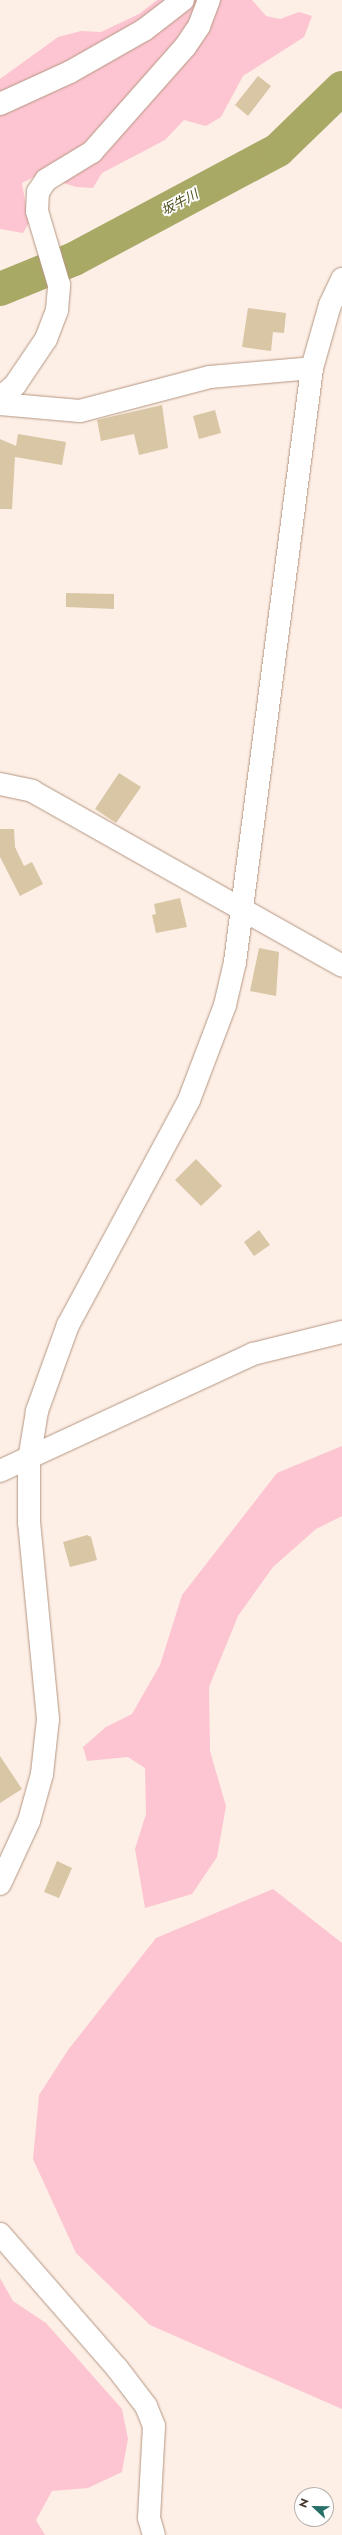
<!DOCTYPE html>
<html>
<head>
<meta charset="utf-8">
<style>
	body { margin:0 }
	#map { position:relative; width:342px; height:2535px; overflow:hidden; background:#fdefe6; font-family:Jost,"Noto Sans JP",sans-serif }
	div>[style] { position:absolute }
	.green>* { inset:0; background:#fcc5d1 }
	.river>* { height:34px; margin:-17px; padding:0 17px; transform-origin:17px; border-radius:17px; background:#a9a966 }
	.building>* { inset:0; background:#d8c6a5 }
	.roads { filter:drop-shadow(0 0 1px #b59681) drop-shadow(0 0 1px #b59681) }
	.minor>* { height:22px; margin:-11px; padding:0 11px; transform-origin:11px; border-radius:11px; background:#fff }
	span { translate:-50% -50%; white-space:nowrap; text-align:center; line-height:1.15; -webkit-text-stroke:3.5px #fff; paint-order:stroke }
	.water-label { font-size:13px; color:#4b4a17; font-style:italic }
	.north { position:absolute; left:294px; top:2487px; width:40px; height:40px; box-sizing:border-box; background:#fff; border:1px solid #b5afac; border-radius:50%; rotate:292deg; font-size:11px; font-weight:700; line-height:16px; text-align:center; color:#45382f }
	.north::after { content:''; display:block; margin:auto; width:14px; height:18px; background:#27706a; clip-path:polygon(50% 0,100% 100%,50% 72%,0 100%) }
</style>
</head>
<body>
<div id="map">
	<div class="green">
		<div style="clip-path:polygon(157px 0,252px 0,266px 16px,280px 19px,299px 12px,312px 16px,304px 37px,243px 76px,221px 117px,206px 126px,184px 120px,165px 140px,102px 173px,93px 188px,76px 187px,38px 175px,22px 183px,29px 223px,23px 233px,0 229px,0 79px,58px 37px,81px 31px,101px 32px,139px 14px)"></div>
		<div style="clip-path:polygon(342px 1446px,342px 1516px,316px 1529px,273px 1567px,238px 1616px,209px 1687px,210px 1751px,226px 1806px,217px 1857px,192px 1894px,145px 1908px,135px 1849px,146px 1814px,145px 1768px,128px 1757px,87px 1761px,83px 1747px,106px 1727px,132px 1714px,160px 1665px,182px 1595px,277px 1473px)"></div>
		<div style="clip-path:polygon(273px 1889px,342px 1943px,342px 2409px,150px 2325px,76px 2253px,33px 2159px,39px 2095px,68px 2050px,156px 1938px)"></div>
		<div style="clip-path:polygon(0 2278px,13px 2301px,46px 2323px,122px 2409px,128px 2439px,122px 2472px,88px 2488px,52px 2491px,36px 2520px,45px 2535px,0 2535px)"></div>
	</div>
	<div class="river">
		<div style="left:0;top:289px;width:80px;rotate:-22.1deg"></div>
		<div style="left:74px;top:259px;width:231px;rotate:-28.1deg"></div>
		<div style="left:278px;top:150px;width:89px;rotate:-44.1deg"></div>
	</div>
	<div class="building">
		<div style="clip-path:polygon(258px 76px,271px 86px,248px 116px,235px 105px)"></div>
		<div style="clip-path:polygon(248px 308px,286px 313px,284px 333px,273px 332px,271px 351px,242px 347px)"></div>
		<div style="clip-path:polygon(162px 405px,168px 448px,139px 455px,134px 434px,101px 441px,97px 420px)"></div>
		<div style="clip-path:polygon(215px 410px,221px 433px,199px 439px,193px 416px)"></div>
		<div style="clip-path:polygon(18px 434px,66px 442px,62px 465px,15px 457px,12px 509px,0 509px,0 439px,16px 446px)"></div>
		<div style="clip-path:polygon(66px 593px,114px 594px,114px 609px,66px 607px)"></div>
		<div style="clip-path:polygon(119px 773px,141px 787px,116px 823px,95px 809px)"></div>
		<div style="clip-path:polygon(0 829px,14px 829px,15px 847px,24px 866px,32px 862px,43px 884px,20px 896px,0 857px)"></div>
		<div style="clip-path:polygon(180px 898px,187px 927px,156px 933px,152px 915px,156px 914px,154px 904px)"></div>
		<div style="clip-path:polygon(259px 948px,279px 952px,276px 996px,250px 991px)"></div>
		<div style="clip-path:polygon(196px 1159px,222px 1186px,201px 1206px,175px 1180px)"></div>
		<div style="clip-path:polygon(259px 1230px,270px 1245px,254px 1256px,244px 1242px)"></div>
		<div style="clip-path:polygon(87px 1535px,91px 1537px,97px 1560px,70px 1567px,63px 1542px)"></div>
		<div style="clip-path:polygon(0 1756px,22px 1789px,0 1803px)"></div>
		<div style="clip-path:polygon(57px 1861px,72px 1868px,59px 1898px,44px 1892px)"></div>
	</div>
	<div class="roads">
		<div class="minor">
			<div style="left:0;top:104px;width:77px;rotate:-24.6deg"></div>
			<div style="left:70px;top:72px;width:85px;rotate:-29.6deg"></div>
			<div style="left:144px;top:30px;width:49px;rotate:-37.6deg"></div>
			<div style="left:0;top:398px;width:20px;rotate:-41deg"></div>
			<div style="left:15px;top:385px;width:55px;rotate:-56deg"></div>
			<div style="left:46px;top:339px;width:31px;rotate:-69deg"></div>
			<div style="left:57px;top:310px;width:25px;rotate:-85deg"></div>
			<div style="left:59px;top:285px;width:77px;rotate:-106.6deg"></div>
			<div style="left:37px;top:211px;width:19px;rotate:-87deg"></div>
			<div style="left:38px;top:192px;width:14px;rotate:-56deg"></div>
			<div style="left:46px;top:180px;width:54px;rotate:-31.3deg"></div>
			<div style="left:92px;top:152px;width:140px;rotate:-48.5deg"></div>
			<div style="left:185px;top:47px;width:25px;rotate:-56deg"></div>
			<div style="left:199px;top:26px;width:28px;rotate:-69deg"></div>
			<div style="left:0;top:404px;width:80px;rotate:5deg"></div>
			<div style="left:80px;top:411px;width:134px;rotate:-14.7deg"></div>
			<div style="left:210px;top:377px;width:102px;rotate:-5deg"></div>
			<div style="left:0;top:784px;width:33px;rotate:12deg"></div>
			<div style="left:32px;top:791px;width:356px;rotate:29.4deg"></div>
			<div style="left:0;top:1471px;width:279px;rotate:-24.8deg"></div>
			<div style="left:253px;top:1354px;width:92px;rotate:-13.9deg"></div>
			<div style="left:0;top:1884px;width:69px;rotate:-65.3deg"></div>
			<div style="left:29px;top:1821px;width:49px;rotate:-74.5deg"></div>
			<div style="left:42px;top:1774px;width:55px;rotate:-83.8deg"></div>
			<div style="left:48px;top:1719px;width:197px;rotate:-95.5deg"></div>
			<div style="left:29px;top:1523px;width:63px;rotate:-90deg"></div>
			<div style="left:29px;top:1460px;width:50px;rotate:-80.7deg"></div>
			<div style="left:37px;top:1411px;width:91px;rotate:-70.2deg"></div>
			<div style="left:68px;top:1325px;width:255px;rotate:-61.7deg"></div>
			<div style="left:189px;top:1100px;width:102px;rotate:-69.2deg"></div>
			<div style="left:225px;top:1005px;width:44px;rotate:-76.9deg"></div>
			<div style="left:235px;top:962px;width:599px;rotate:-82.61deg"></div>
			<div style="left:312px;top:368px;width:66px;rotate:-74.1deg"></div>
			<div style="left:330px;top:305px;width:29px;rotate:-65deg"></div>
			<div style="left:0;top:2234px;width:178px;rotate:48.9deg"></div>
			<div style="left:117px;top:2368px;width:48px;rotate:52.7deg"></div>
			<div style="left:146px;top:2406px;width:22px;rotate:68deg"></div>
			<div style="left:154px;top:2426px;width:92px;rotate:93.1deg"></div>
			<div style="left:149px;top:2518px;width:18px;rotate:74deg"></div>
		</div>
	</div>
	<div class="water-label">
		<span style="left:180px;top:203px;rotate:-28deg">坂牛川</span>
	</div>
	<div class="north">N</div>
</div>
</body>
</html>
